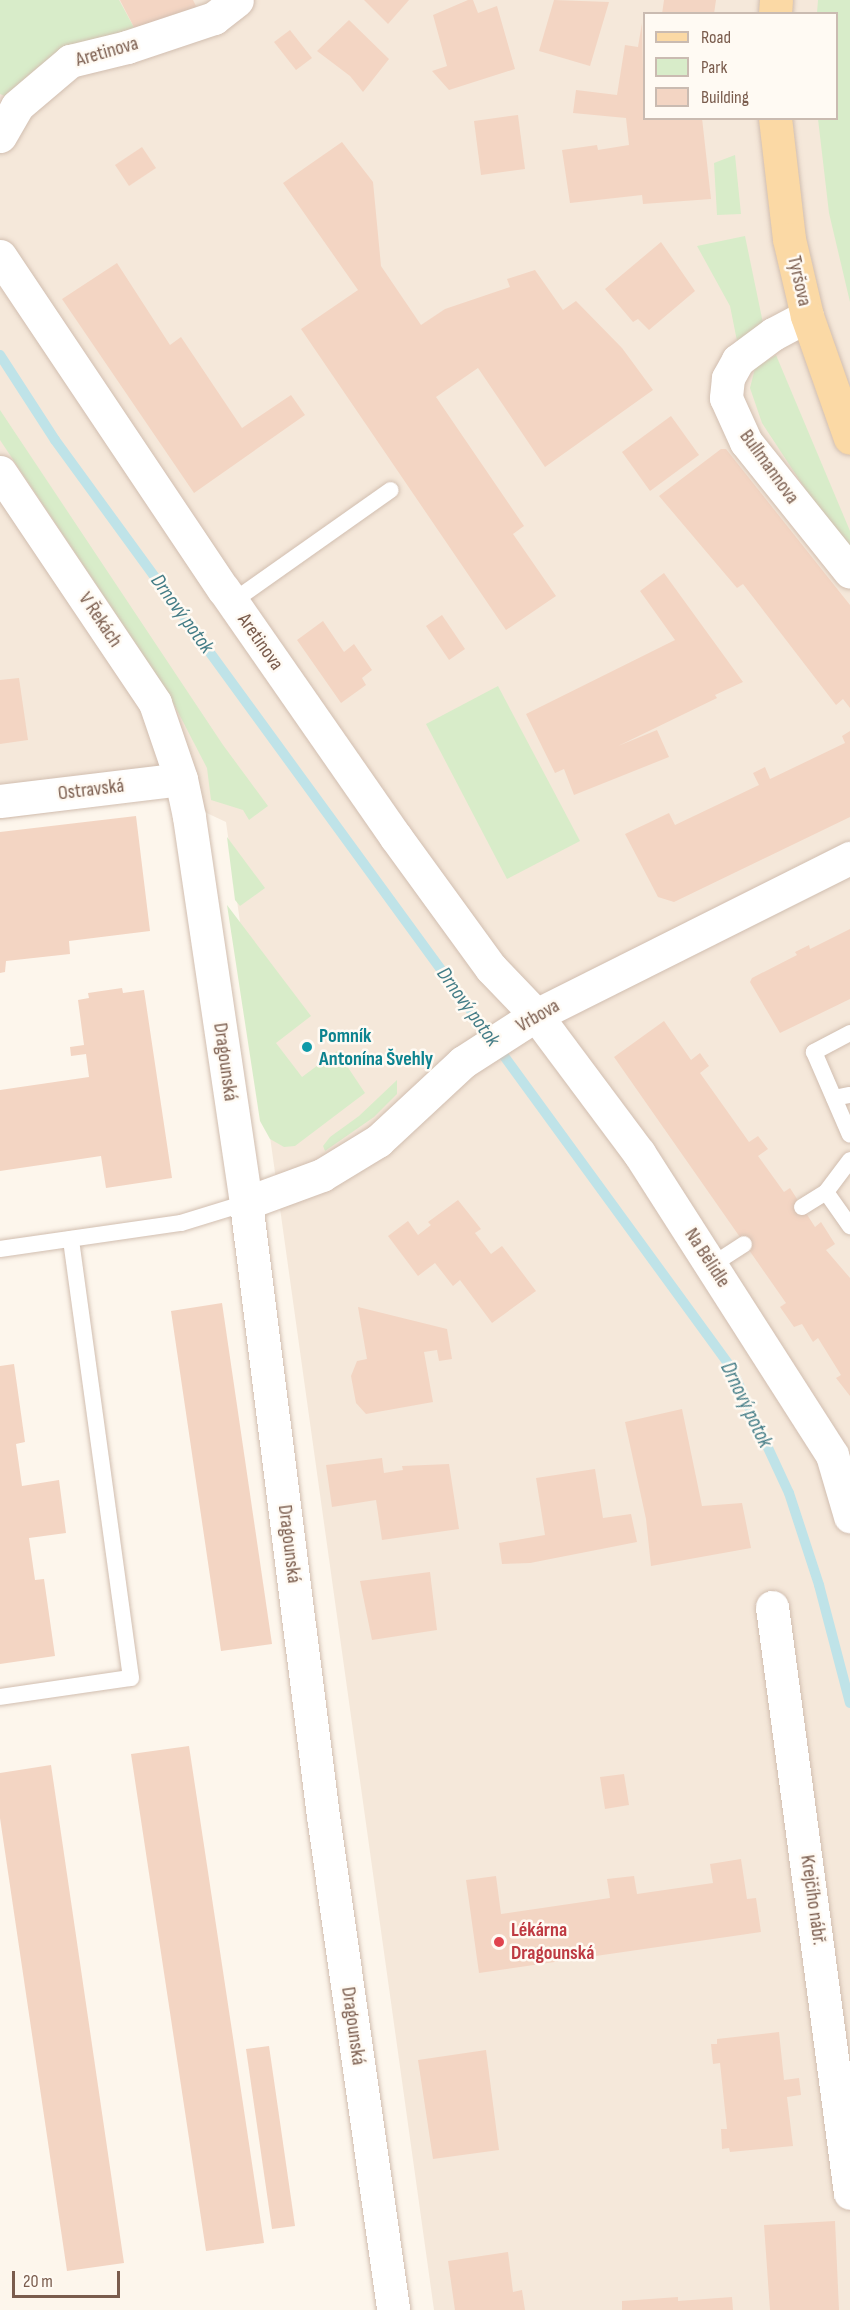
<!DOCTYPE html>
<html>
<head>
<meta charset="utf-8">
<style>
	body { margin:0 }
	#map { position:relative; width:850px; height:2310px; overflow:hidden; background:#fdf6ec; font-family:"Sofia Sans Condensed",sans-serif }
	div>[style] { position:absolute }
	.residential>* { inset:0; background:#f5e8da }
	.green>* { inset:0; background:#d8ecc9 }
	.stream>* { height:10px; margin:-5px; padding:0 5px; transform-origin:5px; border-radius:5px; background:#bfe3e8 }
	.building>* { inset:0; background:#f3d5c3 }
	.roads { filter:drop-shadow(0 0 2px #d1beb0) drop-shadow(0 0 2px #d1beb0) }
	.service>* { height:16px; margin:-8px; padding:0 8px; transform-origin:8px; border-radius:8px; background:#fff }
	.minor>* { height:33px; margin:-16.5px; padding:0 16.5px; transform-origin:16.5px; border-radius:16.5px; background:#fff }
	.tertiary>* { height:33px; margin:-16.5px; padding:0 16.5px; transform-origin:16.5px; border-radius:16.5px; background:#fff }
	.primary>* { height:33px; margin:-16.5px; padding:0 16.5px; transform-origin:16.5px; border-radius:16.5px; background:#fbd9a5 }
	.dots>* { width:16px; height:16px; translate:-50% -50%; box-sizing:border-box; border:3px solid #fffaf3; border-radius:50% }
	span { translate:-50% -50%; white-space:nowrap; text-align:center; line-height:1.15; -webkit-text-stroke:5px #fffaf3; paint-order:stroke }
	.street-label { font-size:20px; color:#7a5c4d }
	.culture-label { font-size:20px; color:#0d838f; font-weight:700 }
	.left { translate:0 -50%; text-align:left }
	.health-label { font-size:20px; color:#be3a42; font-weight:700 }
	.water-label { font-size:21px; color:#437c86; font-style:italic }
	.legend { position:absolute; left:643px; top:12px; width:195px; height:108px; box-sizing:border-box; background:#fffaf3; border:2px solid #cabbb1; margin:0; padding:8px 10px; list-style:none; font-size:18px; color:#7a5c4d }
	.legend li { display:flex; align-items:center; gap:12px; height:30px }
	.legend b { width:30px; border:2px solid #cabbb1 }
	.scale { position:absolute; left:12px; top:2271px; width:108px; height:27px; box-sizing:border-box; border:3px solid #7a5c4d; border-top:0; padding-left:8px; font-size:18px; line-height:21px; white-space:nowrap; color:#7a5c4d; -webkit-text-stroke:4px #fffaf3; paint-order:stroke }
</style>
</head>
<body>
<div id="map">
	<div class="residential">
		<div style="clip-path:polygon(evenodd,0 0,850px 0,850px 2310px,434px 2310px,226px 822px,170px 796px,0 820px,0 0,644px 14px,836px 14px,836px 118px,644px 118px,644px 14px)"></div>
	</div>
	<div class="green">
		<div style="clip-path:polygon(0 0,119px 0,137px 33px,38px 67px,5px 96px,0 94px)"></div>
		<div style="clip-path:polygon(818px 0,850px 0,850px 302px,829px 213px,818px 119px,836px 118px,836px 14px,817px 13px)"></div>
		<div style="clip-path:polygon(735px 155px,741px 214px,717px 215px,714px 163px)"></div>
		<div style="clip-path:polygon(745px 236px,764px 328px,737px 341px,730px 306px,697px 246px)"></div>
		<div style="clip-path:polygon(776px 355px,850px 531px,850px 557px,762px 423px,750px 388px,755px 368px)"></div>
		<div style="clip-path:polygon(0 410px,223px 745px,268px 806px,249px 820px,243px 810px,211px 800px,207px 768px,166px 689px,0 440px)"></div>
		<div style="clip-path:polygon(498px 686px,580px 841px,507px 879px,426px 724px)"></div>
		<div style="clip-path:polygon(227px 837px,265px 888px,240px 906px,235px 900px)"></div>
		<div style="clip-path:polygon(227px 905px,311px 1016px,276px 1043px,302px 1077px,337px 1051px,365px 1093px,295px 1146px,284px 1147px,270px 1139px,260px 1121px)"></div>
		<div style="clip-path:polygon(397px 1080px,397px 1094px,374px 1117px,325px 1151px,323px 1146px,330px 1137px,359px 1116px)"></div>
	</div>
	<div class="stream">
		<div style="left:0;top:355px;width:101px;rotate:57.1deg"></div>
		<div style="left:55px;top:440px;width:1146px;rotate:53.91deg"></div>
		<div style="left:730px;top:1366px;width:140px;rotate:65.1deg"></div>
		<div style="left:789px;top:1493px;width:97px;rotate:71.9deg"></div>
		<div style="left:819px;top:1585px;width:122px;rotate:75.3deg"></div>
	</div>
	<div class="building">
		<div style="clip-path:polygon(120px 0,193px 0,199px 12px,137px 33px)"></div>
		<div style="clip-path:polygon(364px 0,409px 0,388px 24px)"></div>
		<div style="clip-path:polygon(468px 0,473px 0,478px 13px,497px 6px,515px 69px,449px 90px,432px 71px,447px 66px,433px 15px)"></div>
		<div style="clip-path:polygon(554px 0,609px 2px,590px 66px,539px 51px)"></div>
		<div style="clip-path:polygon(664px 0,716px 0,714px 14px,662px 14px)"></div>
		<div style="clip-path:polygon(349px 20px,389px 59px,363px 92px,350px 76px,317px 51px)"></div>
		<div style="clip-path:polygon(642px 23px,644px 118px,702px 118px,711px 199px,643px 204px,642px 195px,570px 203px,562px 150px,597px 145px,598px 150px,629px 145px,626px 118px,573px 113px,576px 90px,617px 95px,625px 45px,638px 47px)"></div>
		<div style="clip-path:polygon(290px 30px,312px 58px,296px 70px,274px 42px)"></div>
		<div style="clip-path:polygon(518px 115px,525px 169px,481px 175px,474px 121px)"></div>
		<div style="clip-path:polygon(342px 142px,373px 182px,381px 266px,421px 325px,445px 309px,510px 287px,507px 279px,535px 270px,563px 310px,576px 301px,622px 348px,653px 390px,545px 467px,478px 368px,436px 397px,524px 526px,513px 534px,556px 596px,506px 630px,301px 329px,358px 290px,283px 183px)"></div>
		<div style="clip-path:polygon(142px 147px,156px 168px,129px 186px,115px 165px)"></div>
		<div style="clip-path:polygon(661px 242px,695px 291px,649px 330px,638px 319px,633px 322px,605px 289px)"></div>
		<div style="clip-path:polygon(117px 263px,170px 345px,181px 337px,242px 428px,291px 395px,305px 415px,194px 493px,62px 299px)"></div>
		<div style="clip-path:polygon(671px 416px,699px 455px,650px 491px,622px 452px)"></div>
		<div style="clip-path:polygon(721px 449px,726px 449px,850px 605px,850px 708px,843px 699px,836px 705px,743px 584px,737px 588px,659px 496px)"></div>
		<div style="clip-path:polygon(664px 573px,743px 682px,715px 695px,717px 698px,618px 746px,657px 730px,669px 757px,574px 795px,564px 769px,555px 773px,526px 714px,675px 640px,640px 591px)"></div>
		<div style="clip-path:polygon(442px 615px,465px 649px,449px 660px,426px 626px)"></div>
		<div style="clip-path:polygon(323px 621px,344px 652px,354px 644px,372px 670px,362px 678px,366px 685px,341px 703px,297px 640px)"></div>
		<div style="clip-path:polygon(19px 678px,28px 740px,0 744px,0 680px)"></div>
		<div style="clip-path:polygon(850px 731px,850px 817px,674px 902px,658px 897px,625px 834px,669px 813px,675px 825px,759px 785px,753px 773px,765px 767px,770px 779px,845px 743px,842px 736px)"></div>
		<div style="clip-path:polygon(136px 816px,150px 931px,69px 941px,70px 954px,6px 961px,5px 972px,0 973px,0 832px)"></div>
		<div style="clip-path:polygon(850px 929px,850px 999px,780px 1033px,750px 982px,752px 978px,797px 955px,795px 952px,809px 945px,810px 949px)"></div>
		<div style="clip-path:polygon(122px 988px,123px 993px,144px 990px,172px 1178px,106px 1188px,101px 1156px,0 1171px,0 1090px,89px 1077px,86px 1054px,71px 1056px,70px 1047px,84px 1045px,78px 1000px,89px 998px,88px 993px)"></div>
		<div style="clip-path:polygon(664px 1021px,691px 1060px,700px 1053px,709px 1066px,700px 1073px,749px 1142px,758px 1136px,768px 1149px,758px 1156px,784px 1192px,790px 1188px,815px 1227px,821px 1222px,835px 1244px,826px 1250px,850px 1278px,850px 1396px,836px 1378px,841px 1375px,818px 1338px,813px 1342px,802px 1324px,794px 1327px,780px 1307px,786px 1303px,614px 1057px)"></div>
		<div style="clip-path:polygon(458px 1200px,481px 1229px,475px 1233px,491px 1254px,502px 1246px,536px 1291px,492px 1323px,460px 1280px,453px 1286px,435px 1263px,418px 1276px,388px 1236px,408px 1221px,418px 1235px,431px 1225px,428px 1222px)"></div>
		<div style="clip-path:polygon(222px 1303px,272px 1644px,221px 1651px,171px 1311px)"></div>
		<div style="clip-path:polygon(358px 1307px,447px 1329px,452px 1359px,439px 1361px,437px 1350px,424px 1352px,433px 1402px,366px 1414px,356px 1403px,351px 1376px,357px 1361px,367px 1359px)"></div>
		<div style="clip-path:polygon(14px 1364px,25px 1442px,16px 1444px,22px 1486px,59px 1480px,66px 1533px,29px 1538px,35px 1580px,44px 1579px,55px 1656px,0 1664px,0 1366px)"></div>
		<div style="clip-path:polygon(682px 1409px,702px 1506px,742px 1503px,751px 1548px,651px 1566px,646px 1519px,625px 1422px)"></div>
		<div style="clip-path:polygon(382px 1458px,384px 1473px,403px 1470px,402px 1466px,449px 1464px,459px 1529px,382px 1540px,376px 1500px,332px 1507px,326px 1465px)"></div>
		<div style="clip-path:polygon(595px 1469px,603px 1518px,631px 1514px,637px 1542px,530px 1563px,502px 1564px,499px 1543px,545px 1535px,536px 1478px)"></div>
		<div style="clip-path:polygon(430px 1572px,437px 1630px,372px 1640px,360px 1581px)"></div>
		<div style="clip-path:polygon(189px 1746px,264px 2243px,206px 2251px,131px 1754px)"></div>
		<div style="clip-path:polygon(51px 1765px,124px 2263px,67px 2271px,0 1818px,0 1773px)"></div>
		<div style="clip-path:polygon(624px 1774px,629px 1805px,605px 1809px,600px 1777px)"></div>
		<div style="clip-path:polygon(741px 1859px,747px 1899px,756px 1898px,761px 1932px,479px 1973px,466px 1880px,496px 1876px,501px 1914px,610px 1898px,607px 1879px,634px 1876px,637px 1894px,713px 1883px,710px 1864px)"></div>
		<div style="clip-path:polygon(779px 2032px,784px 2080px,799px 2078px,801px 2095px,787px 2097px,793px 2146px,730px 2152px,729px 2148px,722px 2149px,721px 2129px,727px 2129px,720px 2063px,713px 2064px,711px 2044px,717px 2044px,717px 2039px)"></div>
		<div style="clip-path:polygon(269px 2046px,295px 2226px,272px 2229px,246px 2049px)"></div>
		<div style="clip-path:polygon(486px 2050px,499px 2150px,433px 2159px,418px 2060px)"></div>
		<div style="clip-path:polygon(835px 2221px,839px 2310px,770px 2310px,764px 2225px)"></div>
		<div style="clip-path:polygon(508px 2252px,513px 2292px,522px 2290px,525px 2310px,455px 2310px,448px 2261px)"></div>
		<div style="clip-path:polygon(678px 2297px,678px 2301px,732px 2297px,733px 2310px,622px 2310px,622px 2301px)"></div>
	</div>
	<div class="roads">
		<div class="service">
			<div style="left:232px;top:602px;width:194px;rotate:-35.2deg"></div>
			<div style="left:850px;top:1033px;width:41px;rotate:152.2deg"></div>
			<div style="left:814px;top:1052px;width:90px;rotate:66.6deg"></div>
			<div style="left:834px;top:1098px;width:16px;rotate:-11deg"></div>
			<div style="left:826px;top:1192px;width:42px;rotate:54.8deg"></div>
			<div style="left:802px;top:1207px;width:28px;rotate:-32deg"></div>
			<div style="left:826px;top:1192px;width:40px;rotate:-53deg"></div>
			<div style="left:0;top:1249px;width:183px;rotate:-8.2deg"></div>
			<div style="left:181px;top:1223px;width:68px;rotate:-17.1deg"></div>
			<div style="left:712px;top:1265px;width:38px;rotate:-33deg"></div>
			<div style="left:0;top:1697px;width:132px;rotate:-8.3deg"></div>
			<div style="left:131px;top:1678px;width:443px;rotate:-97.8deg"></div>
		</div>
		<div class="minor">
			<div style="left:0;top:136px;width:34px;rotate:-60deg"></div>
			<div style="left:17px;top:106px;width:70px;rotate:-40.3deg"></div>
			<div style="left:70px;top:61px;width:59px;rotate:-13.8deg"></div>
			<div style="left:127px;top:47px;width:92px;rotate:-18.4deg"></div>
			<div style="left:214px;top:18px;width:29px;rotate:-38deg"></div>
			<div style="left:0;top:256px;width:402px;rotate:56.2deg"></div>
			<div style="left:224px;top:590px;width:300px;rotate:55.2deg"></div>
			<div style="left:395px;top:836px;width:163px;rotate:54deg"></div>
			<div style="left:491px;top:968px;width:65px;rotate:46.2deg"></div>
			<div style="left:536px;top:1015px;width:172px;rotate:53.3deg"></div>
			<div style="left:639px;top:1153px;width:358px;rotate:57.4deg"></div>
			<div style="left:832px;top:1455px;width:64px;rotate:73.6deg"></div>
			<div style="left:807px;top:316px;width:38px;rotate:152deg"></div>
			<div style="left:773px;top:334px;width:44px;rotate:143.4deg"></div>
			<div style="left:738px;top:360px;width:21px;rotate:119deg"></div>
			<div style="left:728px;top:378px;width:20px;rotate:96deg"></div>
			<div style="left:726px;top:398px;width:48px;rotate:65.6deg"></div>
			<div style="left:746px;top:442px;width:166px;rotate:51.3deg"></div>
			<div style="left:0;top:801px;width:182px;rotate:-6.9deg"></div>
			<div style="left:246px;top:1203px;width:81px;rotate:-20.2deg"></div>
			<div style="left:322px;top:1175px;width:66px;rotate:-31.3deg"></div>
			<div style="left:378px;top:1141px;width:116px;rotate:-42.9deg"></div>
			<div style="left:463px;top:1062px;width:87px;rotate:-32.8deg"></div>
			<div style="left:536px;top:1015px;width:351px;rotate:-26.6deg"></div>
			<div style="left:772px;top:1607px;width:591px;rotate:82.42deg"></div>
		</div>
		<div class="tertiary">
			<div style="left:0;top:472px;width:278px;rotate:56.1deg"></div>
			<div style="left:155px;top:703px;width:80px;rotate:71.1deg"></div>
			<div style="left:181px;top:779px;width:39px;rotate:78deg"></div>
			<div style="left:189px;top:817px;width:390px;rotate:81.6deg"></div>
			<div style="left:246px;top:1203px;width:618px;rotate:82.84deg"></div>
			<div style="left:323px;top:1816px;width:499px;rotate:81.9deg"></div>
		</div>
		<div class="primary">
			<div style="left:775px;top:14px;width:14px;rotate:-86deg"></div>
			<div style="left:775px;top:118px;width:122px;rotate:83.4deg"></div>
			<div style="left:789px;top:239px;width:79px;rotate:76.8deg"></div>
			<div style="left:807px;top:316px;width:129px;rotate:70.6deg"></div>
		</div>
	</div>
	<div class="dots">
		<div style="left:307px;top:1047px;background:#0f9aa8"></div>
		<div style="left:499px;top:1942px;background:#e0444e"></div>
	</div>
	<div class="street-label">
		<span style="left:107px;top:52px;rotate:-16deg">Aretinova</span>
		<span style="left:799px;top:281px;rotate:77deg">Tyršova</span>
		<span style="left:769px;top:467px;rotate:54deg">Bullmannova</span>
		<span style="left:100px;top:620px;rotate:56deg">V Řekách</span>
		<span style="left:260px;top:642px;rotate:55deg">Aretinova</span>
		<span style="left:91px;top:790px;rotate:-7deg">Ostravská</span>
		<span style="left:538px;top:1016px;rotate:-30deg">Vrbova</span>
		<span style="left:225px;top:1062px;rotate:82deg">Dragounská</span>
		<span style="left:707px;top:1258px;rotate:57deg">Na Bělidle</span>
		<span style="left:289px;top:1544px;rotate:83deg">Dragounská</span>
		<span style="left:813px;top:1900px;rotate:82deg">Krejčího nábř.</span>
		<span style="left:353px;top:2026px;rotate:82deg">Dragounská</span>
	</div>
	<div class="culture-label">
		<span class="left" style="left:319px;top:1048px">Pomník<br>Antonína Švehly</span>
	</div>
	<div class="health-label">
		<span class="left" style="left:511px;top:1942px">Lékárna<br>Dragounská</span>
	</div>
	<div class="water-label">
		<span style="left:182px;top:614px;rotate:54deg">Drnový potok</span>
		<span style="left:468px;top:1007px;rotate:54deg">Drnový potok</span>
		<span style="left:746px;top:1405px;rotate:64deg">Drnový potok</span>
	</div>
	<ul class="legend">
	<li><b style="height:8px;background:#fbd9a5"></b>Road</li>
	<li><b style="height:16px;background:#d8ecc9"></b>Park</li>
	<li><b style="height:16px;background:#f3d5c3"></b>Building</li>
	</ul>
	<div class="scale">20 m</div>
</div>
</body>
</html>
